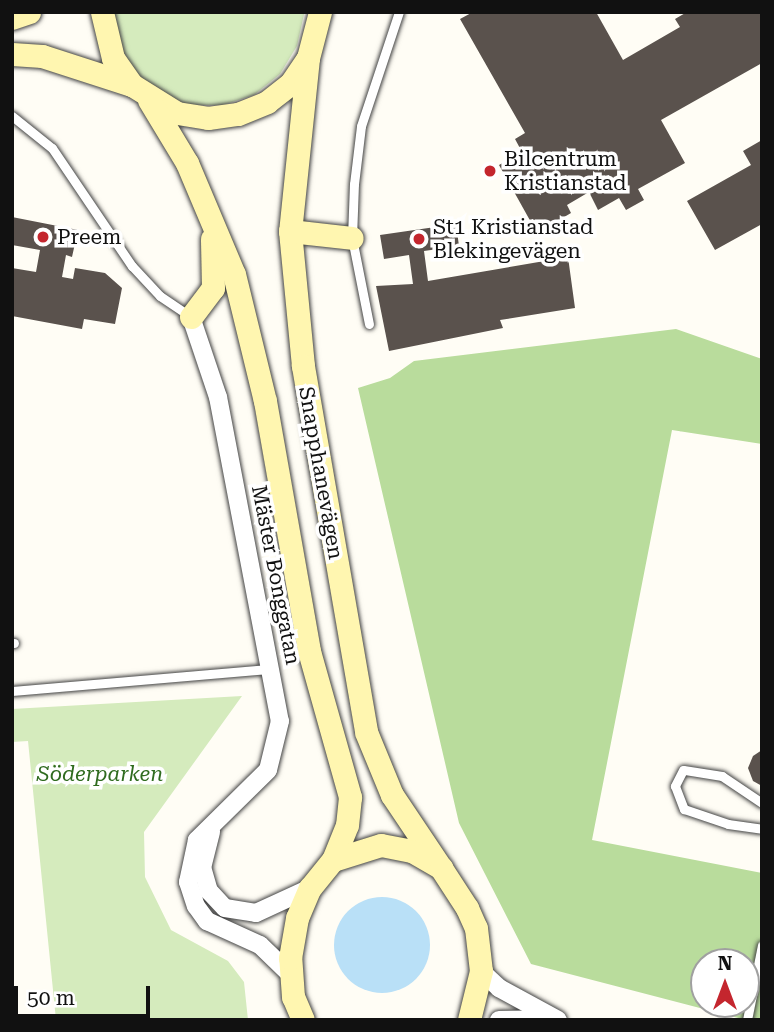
<!DOCTYPE html>
<html>
<head>
<meta charset="utf-8">
<style>
	body { margin:0 }
	#map { position:relative; width:774px; height:1032px; overflow:hidden; background:#fffdf5; font-family:"Roboto Serif",serif }
	div>[style] { position:absolute }
	.green>* { inset:0; background:#d5ebbd }
	.forest>* { inset:0; background:#b9dc9c }
	.water>* { inset:0; background:#b9e0f7 }
	.round { border-radius:50% }
	.building>* { inset:0; background:#5a524d }
	.roads { filter:drop-shadow(0 0 2px #444) drop-shadow(0 0 2px #444) }
	.service>* { height:9px; margin:-4.5px; padding:0 4.5px; transform-origin:4.5px; border-radius:4.5px; background:#fff }
	.minor>* { height:18px; margin:-9px; padding:0 9px; transform-origin:9px; border-radius:9px; background:#fff }
	.secondary>* { height:23px; margin:-11.5px; padding:0 11.5px; transform-origin:11.5px; border-radius:11.5px; background:#fff6b0 }
	.dots>* { width:19px; height:19px; translate:-50% -50%; box-sizing:border-box; border:4px solid #fff; border-radius:50% }
	span { translate:-50% -50%; white-space:nowrap; text-align:center; line-height:1.15; -webkit-text-stroke:7px #fff; paint-order:stroke }
	.poi-label { font-size:21px; color:#111 }
	.left { translate:0 -50%; text-align:left }
	.street-label { font-size:21px; color:#111 }
	.park-label { font-size:21px; color:#2f6b1f; font-style:italic }
	.frame { position:absolute; inset:0; border:14px solid #111; pointer-events:none }
	.north { position:absolute; left:690px; top:948px; width:70px; height:70px; box-sizing:border-box; background:#fff; border:2px solid #a0a0a0; border-radius:50%; rotate:0deg; font-size:19px; font-weight:700; line-height:28px; text-align:center; color:#111 }
	.north::after { content:''; display:block; margin:auto; width:24px; height:32px; background:#c4262e; clip-path:polygon(50% 0,100% 100%,50% 72%,0 100%) }
	.scale { position:absolute; left:14px; top:986px; width:136px; height:32px; box-sizing:border-box; border:4px solid #111; border-top:0; padding-left:9px; font-size:21px; line-height:24px; white-space:nowrap; color:#111; -webkit-text-stroke:5px #fff; paint-order:stroke }
</style>
</head>
<body>
<div id="map">
	<div class="green">
		<div style="clip-path:polygon(114px 12px,303px 12px,304px 14px,297px 46px,280px 74px,254px 95px,223px 105px,189px 105px,159px 93px,134px 71px,118px 42px)"></div>
		<div style="clip-path:polygon(242px 696px,144px 832px,145px 877px,171px 930px,228px 961px,244px 982px,248px 1020px,56px 1020px,28px 741px,12px 742px,12px 709px)"></div>
	</div>
	<div class="forest">
		<div style="clip-path:polygon(evenodd,676px 329px,762px 359px,762px 444px,672px 430px,592px 840px,762px 873px,762px 1020px,746px 1020px,531px 964px,459px 823px,358px 388px,390px 378px,414px 361px,676px 329px,704px 962px,746px 962px,746px 1004px,704px 1004px,704px 962px)"></div>
	</div>
	<div class="water">
		<div class="round" style="left:334px;top:897px;width:96px;height:96px"></div>
	</div>
	<div class="building">
		<div style="clip-path:polygon(473px 12px,596px 12px,623px 60px,680px 27px,675px 19px,687px 12px,762px 12px,762px 63px,661px 120px,685px 163px,638px 189px,644px 200px,626px 210px,619px 198px,598px 210px,589px 192px,567px 205px,571px 213px,537px 233px,499px 165px,522px 152px,515px 139px,525px 133px,460px 19px)"></div>
		<div style="clip-path:polygon(762px 140px,762px 224px,715px 250px,687px 201px,751px 165px,743px 151px)"></div>
		<div style="clip-path:polygon(12px 217px,78px 230px,72px 257px,66px 255px,62px 277px,73px 279px,75px 268px,105px 273px,122px 288px,115px 324px,84px 319px,82px 329px,12px 316px,12px 268px,36px 272px,40px 250px,12px 245px)"></div>
		<div style="clip-path:polygon(456px 224px,459px 246px,424px 251px,428px 281px,568px 257px,575px 308px,500px 320px,503px 328px,389px 351px,376px 286px,413px 284px,409px 255px,384px 259px,380px 235px)"></div>
		<div style="clip-path:polygon(762px 750px,762px 786px,753px 781px,748px 768px,753px 756px)"></div>
	</div>
	<div class="roads">
		<div class="service">
			<div style="left:12px;top:116px;width:51px;rotate:38.7deg"></div>
			<div style="left:52px;top:148px;width:143px;rotate:55.9deg"></div>
			<div style="left:132px;top:266px;width:41px;rotate:47deg"></div>
			<div style="left:160px;top:296px;width:36px;rotate:34deg"></div>
			<div style="left:369px;top:324px;width:88px;rotate:-101.2deg"></div>
			<div style="left:352px;top:238px;width:54px;rotate:-87.9deg"></div>
			<div style="left:354px;top:184px;width:58px;rotate:-83.1deg"></div>
			<div style="left:361px;top:126px;width:120px;rotate:-71.6deg"></div>
			<div style="left:12px;top:643px;width:2px"></div>
			<div style="left:12px;top:691px;width:260px;rotate:-4.9deg"></div>
			<div style="left:762px;top:803px;width:48px;rotate:-146deg"></div>
			<div style="left:722px;top:776px;width:39px;rotate:-171deg"></div>
			<div style="left:683px;top:770px;width:18px;rotate:117deg"></div>
			<div style="left:675px;top:786px;width:25px;rotate:69deg"></div>
			<div style="left:684px;top:809px;width:46px;rotate:18.8deg"></div>
			<div style="left:728px;top:824px;width:34px;rotate:8deg"></div>
			<div style="left:747px;top:1020px;width:76px;rotate:-78.7deg"></div>
		</div>
		<div class="minor">
			<div style="left:191px;top:317px;width:84px;rotate:71.4deg"></div>
			<div style="left:218px;top:397px;width:330px;rotate:79.2deg"></div>
			<div style="left:280px;top:721px;width:50px;rotate:103.8deg"></div>
			<div style="left:268px;top:770px;width:100px;rotate:135.4deg"></div>
			<div style="left:197px;top:840px;width:43px;rotate:102.1deg"></div>
			<div style="left:188px;top:882px;width:25px;rotate:72deg"></div>
			<div style="left:196px;top:906px;width:19px;rotate:54deg"></div>
			<div style="left:207px;top:921px;width:58px;rotate:24.4deg"></div>
			<div style="left:260px;top:945px;width:42px;rotate:44deg"></div>
			<div style="left:211px;top:832px;width:36px;rotate:104deg"></div>
			<div style="left:202px;top:867px;width:25px;rotate:74deg"></div>
			<div style="left:209px;top:891px;width:23px;rotate:47deg"></div>
			<div style="left:225px;top:908px;width:31px;rotate:9deg"></div>
			<div style="left:256px;top:913px;width:60px;rotate:-24.8deg"></div>
			<div style="left:481px;top:971px;width:25px;rotate:43deg"></div>
			<div style="left:499px;top:988px;width:67px;rotate:28.5deg"></div>
			<div style="left:499px;top:1020px;width:52px;rotate:-1.1deg"></div>
		</div>
		<div class="secondary">
			<div style="left:102px;top:12px;width:47px;rotate:76.6deg"></div>
			<div style="left:113px;top:58px;width:33px;rotate:55deg"></div>
			<div style="left:132px;top:85px;width:53px;rotate:31.9deg"></div>
			<div style="left:177px;top:113px;width:31px;rotate:9deg"></div>
			<div style="left:208px;top:118px;width:30px;rotate:-8deg"></div>
			<div style="left:238px;top:114px;width:31px;rotate:-22deg"></div>
			<div style="left:267px;top:102px;width:31px;rotate:-38deg"></div>
			<div style="left:291px;top:83px;width:30px;rotate:-56deg"></div>
			<div style="left:308px;top:58px;width:48px;rotate:-75.4deg"></div>
			<div style="left:12px;top:18px;width:18px;rotate:-19deg"></div>
			<div style="left:12px;top:54px;width:30px;rotate:4deg"></div>
			<div style="left:42px;top:56px;width:95px;rotate:17.9deg"></div>
			<div style="left:308px;top:58px;width:174px;rotate:95.9deg"></div>
			<div style="left:290px;top:231px;width:136px;rotate:84.5deg"></div>
			<div style="left:303px;top:366px;width:371px;rotate:80.2deg"></div>
			<div style="left:366px;top:732px;width:68px;rotate:67.6deg"></div>
			<div style="left:392px;top:795px;width:88px;rotate:56.1deg"></div>
			<div style="left:149px;top:100px;width:74px;rotate:58.9deg"></div>
			<div style="left:187px;top:163px;width:121px;rotate:67.1deg"></div>
			<div style="left:234px;top:274px;width:131px;rotate:76.3deg"></div>
			<div style="left:265px;top:401px;width:254px;rotate:80deg"></div>
			<div style="left:309px;top:651px;width:152px;rotate:74.3deg"></div>
			<div style="left:350px;top:797px;width:28px;rotate:96deg"></div>
			<div style="left:347px;top:825px;width:38px;rotate:112deg"></div>
			<div style="left:290px;top:231px;width:62px;rotate:6.4deg"></div>
			<div style="left:191px;top:317px;width:36px;rotate:-53deg"></div>
			<div style="left:213px;top:288px;width:49px;rotate:-91.2deg"></div>
			<div style="left:303px;top:1020px;width:25px;rotate:-113deg"></div>
			<div style="left:293px;top:997px;width:39px;rotate:-94deg"></div>
			<div style="left:290px;top:958px;width:41px;rotate:-80.1deg"></div>
			<div style="left:297px;top:918px;width:33px;rotate:-67deg"></div>
			<div style="left:310px;top:888px;width:36px;rotate:-51deg"></div>
			<div style="left:333px;top:860px;width:50px;rotate:-17.4deg"></div>
			<div style="left:381px;top:845px;width:32px;rotate:11deg"></div>
			<div style="left:412px;top:851px;width:34px;rotate:30deg"></div>
			<div style="left:441px;top:868px;width:48px;rotate:57deg"></div>
			<div style="left:467px;top:908px;width:22px;rotate:66deg"></div>
			<div style="left:476px;top:928px;width:43px;rotate:83.4deg"></div>
			<div style="left:481px;top:971px;width:50px;rotate:103.8deg"></div>
		</div>
	</div>
	<div class="dots">
		<div style="left:490px;top:171px;background:#c4262e"></div>
		<div style="left:43px;top:237px;background:#c4262e"></div>
		<div style="left:419px;top:239px;background:#c4262e"></div>
	</div>
	<div class="poi-label">
		<span class="left" style="left:504px;top:171px">Bilcentrum<br>Kristianstad</span>
		<span class="left" style="left:433px;top:239px">St1 Kristianstad<br>Blekingevägen</span>
		<span class="left" style="left:57px;top:237px">Preem</span>
	</div>
	<div class="street-label">
		<span style="left:321px;top:473px;rotate:80deg">Snapphanevägen</span>
		<span style="left:276px;top:575px;rotate:79deg">Mäster Bonggatan</span>
	</div>
	<div class="park-label">
		<span style="left:100px;top:774px">Söderparken</span>
	</div>
	<div class="frame"></div>
	<div class="north">N</div>
	<div class="scale">50 m</div>
</div>
</body>
</html>
